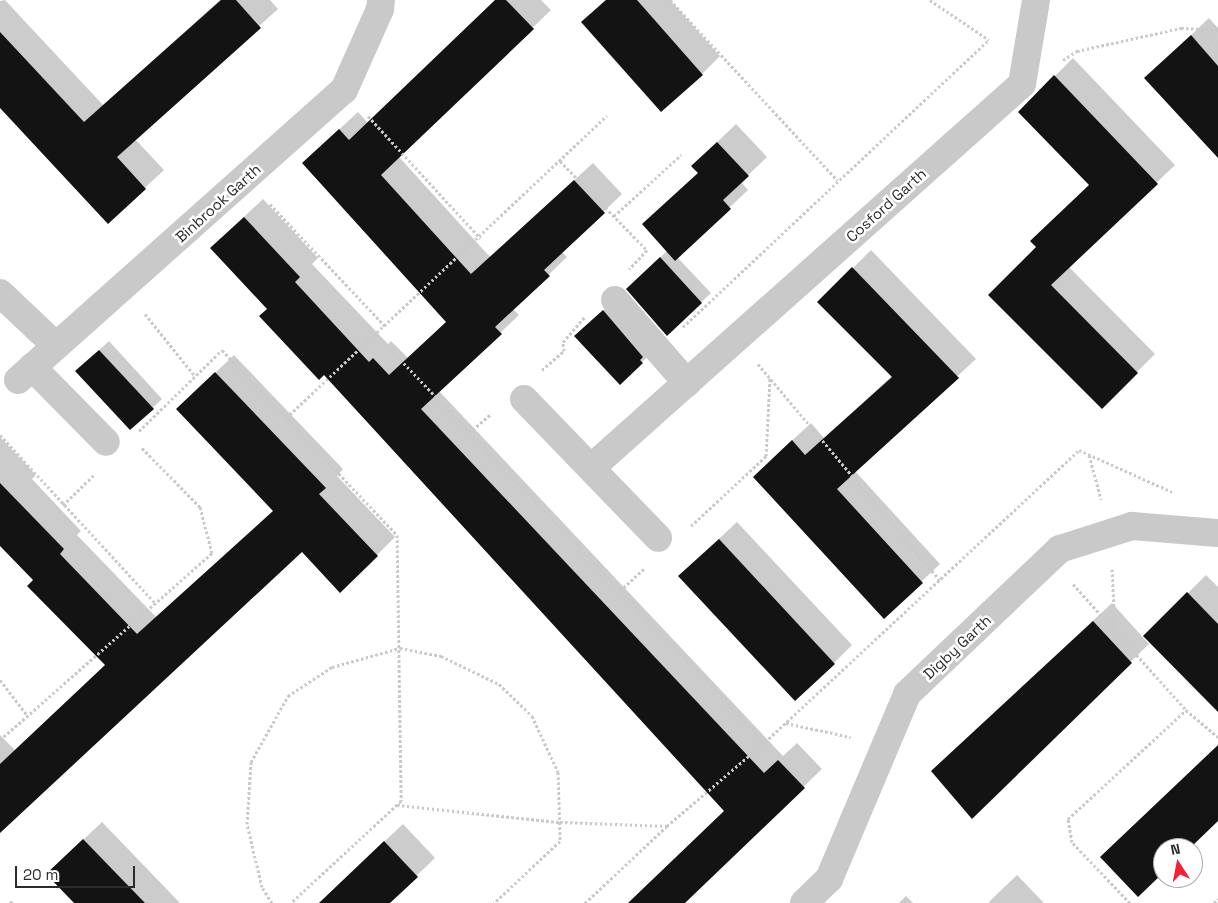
<!DOCTYPE html>
<html>
<head>
<meta charset="utf-8">
<style>
	body { margin:0 }
	#map { position:relative; width:1218px; height:903px; overflow:hidden; background:#fff; font-family:"Space Grotesk",sans-serif }
	div>[style] { position:absolute }
	.shadow>* { inset:0; background:#0003 }
	.building>* { inset:0; background:#131313 }
	.path>* { height:3px; margin-top:-1.5px; transform-origin:0; background:repeating-linear-gradient(90deg,#c9c9c9 0 2.5px,transparent 0 5px) }
	.minor>* { height:28px; margin:-14px; padding:0 14px; transform-origin:14px; border-radius:14px; background:#c9c9c9 }
	span { translate:-50% -50%; white-space:nowrap; text-align:center; line-height:1.15; -webkit-text-stroke:5px #fff; paint-order:stroke }
	.street-label { font-size:15px; color:#2c2c2c }
	.north { position:absolute; left:1153px; top:838px; width:50px; height:50px; box-sizing:border-box; background:#fff; border:1px solid #ababab; border-radius:50%; rotate:349deg; font-size:14px; font-weight:700; line-height:20px; text-align:center; color:#2c2c2c }
	.north::after { content:''; display:block; margin:auto; width:18px; height:22px; background:#f02139; clip-path:polygon(50% 0,100% 100%,50% 72%,0 100%) }
	.scale { position:absolute; left:15px; top:866px; width:120px; height:22px; box-sizing:border-box; border:2px solid #2c2c2c; border-top:0; padding-left:6px; font-size:15px; line-height:18px; white-space:nowrap; color:#2c2c2c; -webkit-text-stroke:4px #fff; paint-order:stroke }
</style>
</head>
<body>
<div id="map">
	<div class="shadow">
		<div style="clip-path:polygon(5px 0,103px 105px,220px 0,270px 0,278px 9px,135px 139px,164px 170px,108px 222px,0 107px,0 1px)"></div>
		<div style="clip-path:polygon(496px 0,541px 0,551px 10px,399px 157px,490px 257px,593px 163px,622px 194px,562px 252px,567px 257px,513px 309px,519px 315px,439px 391px,783px 756px,797px 743px,822px 769px,683px 903px,629px 903px,725px 811px,268px 308px,230px 230px,263px 199px,318px 258px,312px 264px,388px 344px,391px 341px,408px 358px,448px 321px,303px 163px,358px 112px,368px 123px)"></div>
		<div style="clip-path:polygon(605px 0,670px 0,720px 56px,702px 74px,583px 22px)"></div>
		<div style="clip-path:polygon(1209px 18px,1218px 28px,1218px 156px,1146px 78px)"></div>
		<div style="clip-path:polygon(1073px 58px,1175px 165px,1069px 267px,1155px 354px,1102px 407px,990px 295px,1038px 247px,1090px 184px,1019px 112px)"></div>
		<div style="clip-path:polygon(736px 124px,767px 157px,741px 182px,748px 190px,677px 257px,711px 293px,667px 334px,636px 280px,667px 251px,643px 224px,699px 172px,711px 148px)"></div>
		<div style="clip-path:polygon(871px 250px,976px 359px,855px 471px,940px 564px,884px 617px,772px 459px,811px 423px,824px 438px,892px 376px,819px 302px)"></div>
		<div style="clip-path:polygon(613px 302px,651px 354px,642px 362px,585px 327px)"></div>
		<div style="clip-path:polygon(109px 341px,162px 399px,130px 429px,86px 362px)"></div>
		<div style="clip-path:polygon(234px 355px,343px 469px,337px 476px,395px 537px,377px 555px,302px 551px,0 831px,0 735px,15px 750px,106px 665px,35px 580px,0 544px,0 437px,36px 475px,32px 479px,81px 531px,77px 535px,156px 617px,274px 510px,196px 391px)"></div>
		<div style="clip-path:polygon(737px 522px,852px 645px,834px 663px,698px 558px)"></div>
		<div style="clip-path:polygon(1206px 575px,1218px 587px,1218px 711px,1145px 636px)"></div>
		<div style="clip-path:polygon(1112px 603px,1149px 644px,972px 817px,951px 753px)"></div>
		<div style="clip-path:polygon(102px 822px,180px 903px,76px 903px,66px 856px)"></div>
		<div style="clip-path:polygon(403px 824px,435px 858px,388px 903px,319px 903px)"></div>
		<div style="clip-path:polygon(1017px 875px,1044px 903px,988px 903px,994px 897px)"></div>
		<div style="clip-path:polygon(906px 896px,913px 903px,899px 903px)"></div>
	</div>
	<div class="building">
		<div style="clip-path:polygon(221px 0,236px 0,261px 28px,117px 157px,146px 189px,108px 224px,0 108px,0 32px,84px 122px)"></div>
		<div style="clip-path:polygon(495px 0,506px 0,534px 29px,381px 175px,471px 274px,574px 180px,605px 213px,544px 270px,550px 276px,495px 327px,502px 334px,421px 409px,764px 773px,778px 760px,805px 788px,685px 903px,628px 903px,724px 811px,324px 375px,319px 380px,259px 316px,267px 309px,210px 248px,244px 217px,300px 277px,295px 282px,369px 362px,373px 358px,389px 375px,446px 322px,302px 163px,339px 129px,349px 140px)"></div>
		<div style="clip-path:polygon(606px 0,637px 0,703px 75px,661px 112px,581px 22px)"></div>
		<div style="clip-path:polygon(1191px 35px,1218px 66px,1218px 158px,1144px 78px)"></div>
		<div style="clip-path:polygon(1054px 75px,1158px 184px,1051px 285px,1138px 373px,1102px 409px,988px 295px,1036px 247px,1030px 241px,1089px 185px,1018px 112px)"></div>
		<div style="clip-path:polygon(717px 142px,749px 176px,723px 200px,731px 209px,675px 261px,642px 224px,698px 173px,691px 166px)"></div>
		<div style="clip-path:polygon(660px 257px,702px 303px,667px 336px,626px 289px)"></div>
		<div style="clip-path:polygon(852px 267px,959px 378px,837px 489px,923px 583px,884px 619px,753px 477px,792px 440px,805px 455px,892px 377px,817px 302px)"></div>
		<div style="clip-path:polygon(603px 310px,643px 357px,640px 360px,643px 363px,620px 385px,574px 336px)"></div>
		<div style="clip-path:polygon(99px 350px,154px 409px,130px 430px,75px 371px)"></div>
		<div style="clip-path:polygon(215px 372px,326px 488px,319px 494px,378px 556px,340px 593px,302px 552px,0 833px,0 764px,105px 665px,27px 586px,33px 580px,0 546px,0 483px,64px 549px,60px 554px,137px 634px,273px 511px,176px 409px)"></div>
		<div style="clip-path:polygon(719px 539px,835px 664px,795px 701px,678px 576px)"></div>
		<div style="clip-path:polygon(1187px 592px,1218px 624px,1218px 712px,1143px 636px)"></div>
		<div style="clip-path:polygon(1093px 621px,1132px 663px,972px 819px,931px 771px)"></div>
		<div style="clip-path:polygon(1218px 745px,1218px 821px,1190px 848px,1163px 848px,1163px 873px,1138px 897px,1100px 857px)"></div>
		<div style="clip-path:polygon(83px 839px,112px 869px,145px 903px,74px 903px,46px 874px)"></div>
		<div style="clip-path:polygon(384px 841px,418px 877px,390px 903px,319px 903px)"></div>
	</div>
	<div class="path">
		<div style="left:670px;top:0;width:246px;rotate:47.1deg"></div>
		<div style="left:930px;top:0;width:71px;rotate:34.1deg"></div>
		<div style="left:1201px;top:30px;width:25px;rotate:47deg"></div>
		<div style="left:1063px;top:60px;width:17px;rotate:-33deg"></div>
		<div style="left:1077px;top:51px;width:107px;rotate:-12.5deg"></div>
		<div style="left:1181px;top:28px;width:37px;rotate:3deg"></div>
		<div style="left:368px;top:116px;width:166px;rotate:47.4deg"></div>
		<div style="left:560px;top:161px;width:124px;rotate:45.7deg"></div>
		<div style="left:647px;top:250px;width:26px;rotate:133deg"></div>
		<div style="left:270px;top:204px;width:168px;rotate:46.7deg"></div>
		<div style="left:614px;top:216px;width:91px;rotate:-42.3deg"></div>
		<div style="left:145px;top:314px;width:80px;rotate:51.1deg"></div>
		<div style="left:683px;top:327px;width:420px;rotate:-43.2deg"></div>
		<div style="left:376px;top:334px;width:564px;rotate:46.37deg"></div>
		<div style="left:758px;top:364px;width:282px;rotate:49.9deg"></div>
		<div style="left:542px;top:370px;width:29px;rotate:-41deg"></div>
		<div style="left:564px;top:351px;width:9px;rotate:-96deg"></div>
		<div style="left:563px;top:342px;width:33px;rotate:-49deg"></div>
		<div style="left:286px;top:418px;width:441px;rotate:-43.3deg"></div>
		<div style="left:139px;top:431px;width:116px;rotate:-44.3deg"></div>
		<div style="left:222px;top:350px;width:255px;rotate:46.6deg"></div>
		<div style="left:397px;top:535px;width:266px;rotate:89.1deg"></div>
		<div style="left:401px;top:801px;width:150px;rotate:137.2deg"></div>
		<div style="left:469px;top:433px;width:30px;rotate:-41deg"></div>
		<div style="left:0;top:435px;width:227px;rotate:47.3deg"></div>
		<div style="left:1089px;top:455px;width:46px;rotate:74.7deg"></div>
		<div style="left:63px;top:505px;width:45px;rotate:-44.1deg"></div>
		<div style="left:691px;top:526px;width:103px;rotate:-43deg"></div>
		<div style="left:766px;top:456px;width:78px;rotate:-87.1deg"></div>
		<div style="left:1112px;top:569px;width:61px;rotate:87.2deg"></div>
		<div style="left:1073px;top:584px;width:169px;rotate:48.1deg"></div>
		<div style="left:1186px;top:710px;width:42px;rotate:40.2deg"></div>
		<div style="left:620px;top:591px;width:33px;rotate:-43deg"></div>
		<div style="left:0;top:680px;width:44px;rotate:52.4deg"></div>
		<div style="left:786px;top:723px;width:66px;rotate:12.2deg"></div>
		<div style="left:0;top:740px;width:283px;rotate:-41.4deg"></div>
		<div style="left:212px;top:553px;width:48px;rotate:-104.6deg"></div>
		<div style="left:200px;top:507px;width:84px;rotate:-134.5deg"></div>
		<div style="left:397px;top:805px;width:164px;rotate:6deg"></div>
		<div style="left:560px;top:822px;width:107px;rotate:2.1deg"></div>
		<div style="left:10px;top:901px;width:3px;rotate:45deg"></div>
		<div style="left:272px;top:903px;width:19px;rotate:-122deg"></div>
		<div style="left:262px;top:887px;width:65px;rotate:-103.4deg"></div>
		<div style="left:247px;top:824px;width:62px;rotate:-86.3deg"></div>
		<div style="left:251px;top:762px;width:76px;rotate:-60.7deg"></div>
		<div style="left:288px;top:696px;width:53px;rotate:-33.4deg"></div>
		<div style="left:332px;top:667px;width:71px;rotate:-15.6deg"></div>
		<div style="left:400px;top:648px;width:42px;rotate:11deg"></div>
		<div style="left:441px;top:656px;width:64px;rotate:25.8deg"></div>
		<div style="left:499px;top:684px;width:46px;rotate:44.1deg"></div>
		<div style="left:532px;top:716px;width:62px;rotate:65.1deg"></div>
		<div style="left:558px;top:772px;width:69px;rotate:88.3deg"></div>
		<div style="left:560px;top:841px;width:91px;rotate:136.8deg"></div>
		<div style="left:585px;top:903px;width:112px;rotate:-43.2deg"></div>
		<div style="left:667px;top:826px;width:129px;rotate:-40.6deg"></div>
		<div style="left:765px;top:742px;width:429px;rotate:-42.9deg"></div>
		<div style="left:1079px;top:450px;width:102px;rotate:24.3deg"></div>
		<div style="left:1130px;top:903px;width:84px;rotate:-133.6deg"></div>
		<div style="left:1072px;top:842px;width:23px;rotate:-100deg"></div>
		<div style="left:1068px;top:819px;width:161px;rotate:-42.7deg"></div>
		<div style="left:1214px;top:903px;width:6px;rotate:-45deg"></div>
	</div>
	<div class="minor">
		<div style="left:0;top:293px;width:77px;rotate:43.4deg"></div>
		<div style="left:615px;top:300px;width:110px;rotate:49.1deg"></div>
		<div style="left:32px;top:367px;width:105px;rotate:45.4deg"></div>
		<div style="left:18px;top:380px;width:436px;rotate:-41.7deg"></div>
		<div style="left:344px;top:90px;width:89px;rotate:-66deg"></div>
		<div style="left:380px;top:9px;width:9px;rotate:-84deg"></div>
		<div style="left:524px;top:399px;width:193px;rotate:46deg"></div>
		<div style="left:591px;top:468px;width:577px;rotate:-41.7deg"></div>
		<div style="left:1022px;top:84px;width:85px;rotate:-80.5deg"></div>
		<div style="left:804px;top:903px;width:35px;rotate:-44deg"></div>
		<div style="left:829px;top:879px;width:201px;rotate:-67.1deg"></div>
		<div style="left:907px;top:694px;width:211px;rotate:-43.5deg"></div>
		<div style="left:1060px;top:549px;width:76px;rotate:-17.7deg"></div>
		<div style="left:1132px;top:526px;width:86px;rotate:4.7deg"></div>
	</div>
	<div class="street-label">
		<span style="left:218px;top:203px;rotate:-42deg">Binbrook Garth</span>
		<span style="left:886px;top:205px;rotate:-42deg">Cosford Garth</span>
		<span style="left:957px;top:647px;rotate:-43deg">Digby Garth</span>
	</div>
	<div class="north">N</div>
	<div class="scale">20 m</div>
</div>
</body>
</html>
